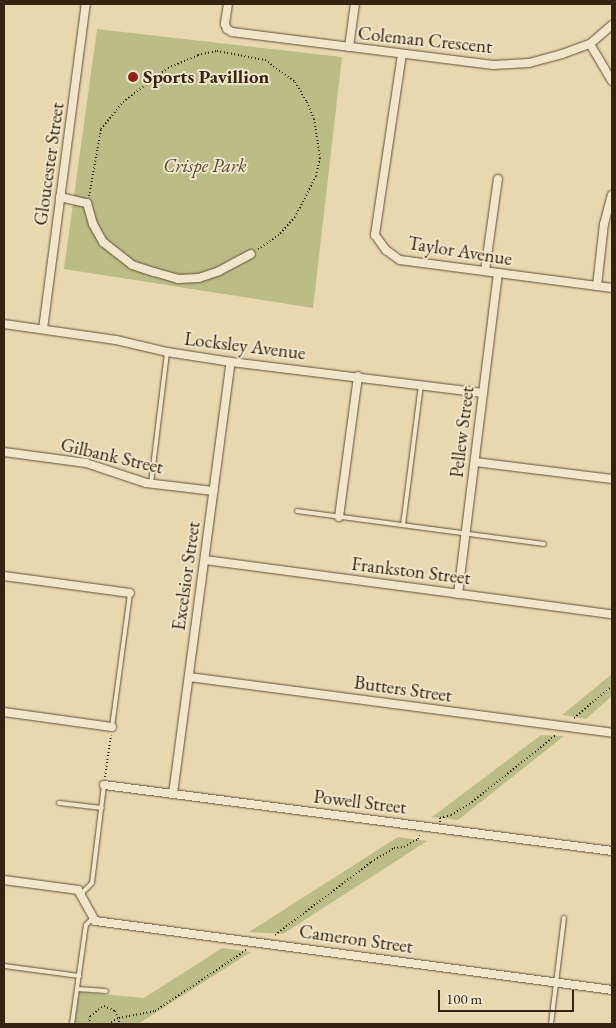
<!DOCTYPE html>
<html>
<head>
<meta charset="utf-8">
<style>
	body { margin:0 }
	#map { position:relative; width:616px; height:1028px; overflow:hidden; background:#e9d7af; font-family:"EB Garamond",serif }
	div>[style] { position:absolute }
	.green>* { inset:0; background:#bbbd87 }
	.path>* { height:2px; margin-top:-1px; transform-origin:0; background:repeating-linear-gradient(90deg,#352210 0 1px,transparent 0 3.5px) }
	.roads { filter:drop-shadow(0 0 1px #624f38) drop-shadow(0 0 1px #624f38) }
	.service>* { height:4px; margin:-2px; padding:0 2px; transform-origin:2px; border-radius:2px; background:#f1e5cb }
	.minor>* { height:8px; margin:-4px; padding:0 4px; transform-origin:4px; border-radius:4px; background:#f1e5cb }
	.dots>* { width:14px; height:14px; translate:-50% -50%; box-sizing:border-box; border:2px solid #f1e5cb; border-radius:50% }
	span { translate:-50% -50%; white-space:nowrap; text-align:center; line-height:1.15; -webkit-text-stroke:4px #f1e5cb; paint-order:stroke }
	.street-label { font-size:19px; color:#352210 }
	.poi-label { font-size:19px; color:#352210; font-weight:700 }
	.left { translate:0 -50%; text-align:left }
	.park-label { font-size:19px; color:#56492e; font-style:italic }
	.frame { position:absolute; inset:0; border:5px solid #352210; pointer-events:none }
	.scale { position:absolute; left:438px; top:990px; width:136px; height:22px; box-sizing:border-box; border:2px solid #352210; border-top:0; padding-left:6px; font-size:15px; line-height:18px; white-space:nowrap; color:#352210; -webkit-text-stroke:4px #f1e5cb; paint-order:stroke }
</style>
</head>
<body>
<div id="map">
	<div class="green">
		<div style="clip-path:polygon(97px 29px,342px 57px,313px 308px,64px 269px)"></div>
		<div style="clip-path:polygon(612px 674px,612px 696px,586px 719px,562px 715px)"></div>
		<div style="clip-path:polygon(541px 735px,564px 736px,458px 820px,432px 817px)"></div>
		<div style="clip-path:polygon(398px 837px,427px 841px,283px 934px,249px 932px)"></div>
		<div style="clip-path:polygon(222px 948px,251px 952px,138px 1024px,75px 1024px,79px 992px,144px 998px)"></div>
	</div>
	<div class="path">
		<div style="left:89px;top:196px;width:68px;rotate:-79.8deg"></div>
		<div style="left:101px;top:129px;width:35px;rotate:-51deg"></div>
		<div style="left:123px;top:102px;width:56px;rotate:-37.1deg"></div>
		<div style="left:168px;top:68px;width:33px;rotate:-23deg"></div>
		<div style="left:198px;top:55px;width:19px;rotate:-12deg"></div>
		<div style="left:217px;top:51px;width:49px;rotate:10.6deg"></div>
		<div style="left:265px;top:60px;width:37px;rotate:36deg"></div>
		<div style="left:295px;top:82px;width:23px;rotate:59deg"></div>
		<div style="left:307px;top:102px;width:18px;rotate:68deg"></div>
		<div style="left:314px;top:119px;width:39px;rotate:81deg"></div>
		<div style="left:320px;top:158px;width:18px;rotate:103deg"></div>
		<div style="left:316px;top:176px;width:46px;rotate:117.1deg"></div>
		<div style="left:295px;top:217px;width:24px;rotate:132deg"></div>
		<div style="left:279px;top:235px;width:25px;rotate:146deg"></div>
		<div style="left:574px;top:718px;width:50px;rotate:-40.1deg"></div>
		<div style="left:105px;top:777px;width:42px;rotate:-81.9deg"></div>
		<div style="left:440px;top:822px;width:4px;rotate:-90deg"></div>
		<div style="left:440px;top:818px;width:11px;rotate:-15deg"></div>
		<div style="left:451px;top:815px;width:25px;rotate:-32deg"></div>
		<div style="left:472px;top:802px;width:107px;rotate:-38.6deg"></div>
		<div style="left:275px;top:935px;width:121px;rotate:-37.2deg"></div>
		<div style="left:371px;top:862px;width:27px;rotate:-31deg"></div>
		<div style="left:394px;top:848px;width:10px;rotate:-6deg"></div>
		<div style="left:404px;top:847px;width:16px;rotate:-30deg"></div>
		<div style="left:418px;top:839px;width:4px;rotate:-63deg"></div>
		<div style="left:89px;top:1024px;width:8px;rotate:-83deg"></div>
		<div style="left:90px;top:1016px;width:17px;rotate:-36deg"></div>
		<div style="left:104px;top:1006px;width:12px;rotate:24deg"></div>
		<div style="left:115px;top:1011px;width:14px;rotate:69deg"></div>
		<div style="left:108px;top:1024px;width:13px;rotate:-29deg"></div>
		<div style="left:119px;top:1018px;width:37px;rotate:-11deg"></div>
		<div style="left:155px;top:1011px;width:110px;rotate:-33.8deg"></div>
	</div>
	<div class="roads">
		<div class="service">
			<div style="left:151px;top:483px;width:132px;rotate:-83deg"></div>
			<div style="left:297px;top:511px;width:249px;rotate:7.6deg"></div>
			<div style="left:403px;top:525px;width:141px;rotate:-82.7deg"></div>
			<div style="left:112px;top:727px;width:135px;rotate:-82.3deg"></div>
			<div style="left:59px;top:803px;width:43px;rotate:6.6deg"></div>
			<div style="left:80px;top:895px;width:17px;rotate:-45deg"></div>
			<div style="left:92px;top:883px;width:99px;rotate:-83deg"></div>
			<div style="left:4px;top:966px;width:76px;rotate:7.6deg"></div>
			<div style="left:77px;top:989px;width:29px;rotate:4deg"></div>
			<div style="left:72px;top:1024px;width:100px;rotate:-82deg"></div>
			<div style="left:86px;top:925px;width:10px;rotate:-45deg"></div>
			<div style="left:551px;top:1024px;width:107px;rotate:-83deg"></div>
		</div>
		<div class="minor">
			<div style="left:228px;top:4px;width:20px;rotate:99deg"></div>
			<div style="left:225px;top:24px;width:5px;rotate:68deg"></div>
			<div style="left:227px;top:29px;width:6px;rotate:31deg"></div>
			<div style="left:232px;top:32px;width:263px;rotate:7.2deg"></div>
			<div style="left:493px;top:65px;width:36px;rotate:-3deg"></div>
			<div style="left:529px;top:63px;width:34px;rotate:-15deg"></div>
			<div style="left:562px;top:54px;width:30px;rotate:-20deg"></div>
			<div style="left:590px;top:44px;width:29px;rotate:-41deg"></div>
			<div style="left:590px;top:44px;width:43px;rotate:59.3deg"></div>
			<div style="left:349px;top:47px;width:43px;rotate:-82.1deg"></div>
			<div style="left:402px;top:54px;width:183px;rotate:98.5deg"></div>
			<div style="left:375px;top:235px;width:19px;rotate:54deg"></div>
			<div style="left:386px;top:250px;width:17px;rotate:36deg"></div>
			<div style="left:400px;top:260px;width:214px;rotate:7.5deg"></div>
			<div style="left:60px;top:197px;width:28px;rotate:13deg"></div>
			<div style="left:87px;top:203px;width:22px;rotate:74deg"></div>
			<div style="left:93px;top:224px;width:21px;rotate:61deg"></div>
			<div style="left:103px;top:242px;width:37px;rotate:38deg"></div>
			<div style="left:132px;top:265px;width:23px;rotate:18deg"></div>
			<div style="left:154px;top:272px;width:25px;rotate:16deg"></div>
			<div style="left:178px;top:279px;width:21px;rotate:-3deg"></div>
			<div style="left:199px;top:278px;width:21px;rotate:-19deg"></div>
			<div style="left:219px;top:271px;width:36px;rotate:-28deg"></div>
			<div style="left:485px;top:271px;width:93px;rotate:-82deg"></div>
			<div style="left:597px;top:286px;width:62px;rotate:-83.6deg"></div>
			<div style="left:604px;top:224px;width:30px;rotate:-75deg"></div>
			<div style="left:4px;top:324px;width:113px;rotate:8.1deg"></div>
			<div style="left:116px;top:340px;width:52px;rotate:13.2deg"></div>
			<div style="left:167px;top:352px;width:65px;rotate:8.9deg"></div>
			<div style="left:231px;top:362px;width:254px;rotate:7deg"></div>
			<div style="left:43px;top:329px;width:328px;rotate:-82.5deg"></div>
			<div style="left:4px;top:452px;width:83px;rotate:7.6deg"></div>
			<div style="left:86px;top:463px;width:63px;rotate:18.4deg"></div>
			<div style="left:146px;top:483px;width:68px;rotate:6.7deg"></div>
			<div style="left:475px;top:462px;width:138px;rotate:7.1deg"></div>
			<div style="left:339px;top:517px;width:142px;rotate:-82.3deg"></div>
			<div style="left:205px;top:560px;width:411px;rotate:7.6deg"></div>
			<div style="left:4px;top:576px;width:127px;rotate:7.7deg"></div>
			<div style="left:458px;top:594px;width:323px;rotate:-82.9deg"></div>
			<div style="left:189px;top:677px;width:427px;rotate:7.5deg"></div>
			<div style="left:4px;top:712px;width:109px;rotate:7.9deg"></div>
			<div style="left:104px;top:785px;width:512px;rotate:7.4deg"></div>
			<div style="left:173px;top:794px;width:436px;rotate:-82.4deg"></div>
			<div style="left:4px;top:880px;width:75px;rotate:7.7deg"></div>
			<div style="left:78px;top:890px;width:35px;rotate:61deg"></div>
			<div style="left:95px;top:921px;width:522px;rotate:7.6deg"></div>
		</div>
	</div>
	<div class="dots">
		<div style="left:133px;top:77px;background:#8f2418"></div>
	</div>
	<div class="street-label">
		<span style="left:425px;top:40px;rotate:6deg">Coleman Crescent</span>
		<span style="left:49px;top:164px;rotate:-82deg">Gloucester Street</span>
		<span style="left:460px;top:251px;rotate:9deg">Taylor Avenue</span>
		<span style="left:245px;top:346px;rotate:7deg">Locksley Avenue</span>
		<span style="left:462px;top:432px;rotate:-83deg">Pellew Street</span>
		<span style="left:112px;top:456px;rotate:13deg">Gilbank Street</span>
		<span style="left:411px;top:571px;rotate:7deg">Frankston Street</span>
		<span style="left:186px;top:576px;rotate:-82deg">Excelsior Street</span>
		<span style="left:403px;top:689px;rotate:8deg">Butters Street</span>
		<span style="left:360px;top:802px;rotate:7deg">Powell Street</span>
		<span style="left:356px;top:939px;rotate:8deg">Cameron Street</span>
	</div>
	<div class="poi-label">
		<span class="left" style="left:143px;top:77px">Sports Pavillion</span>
	</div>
	<div class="park-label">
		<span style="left:205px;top:166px">Crispe Park</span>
	</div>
	<div class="frame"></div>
	<div class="scale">100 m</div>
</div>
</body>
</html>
